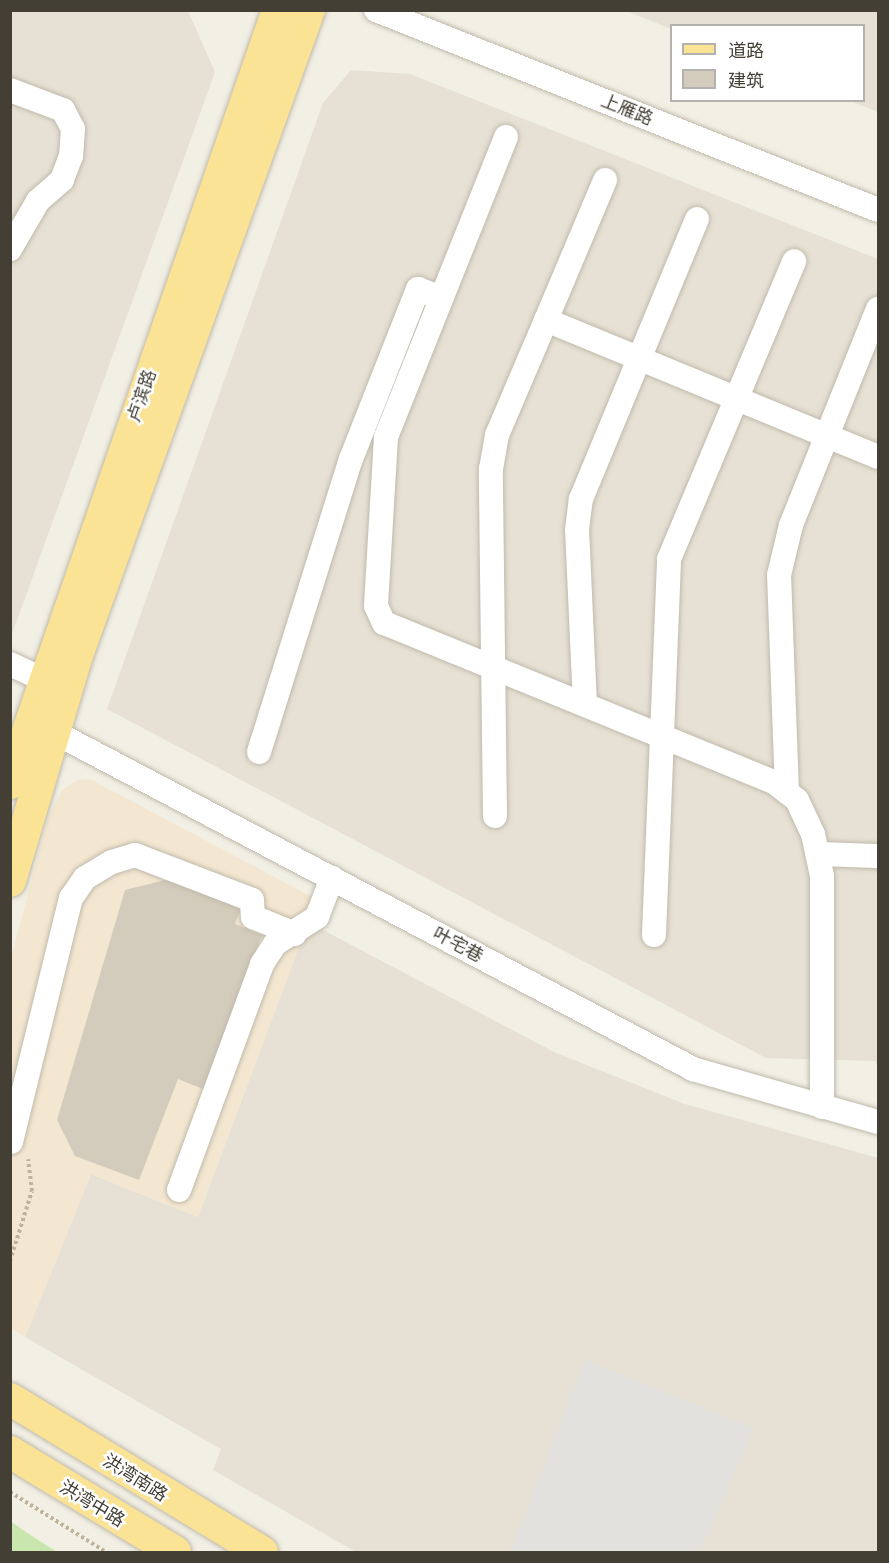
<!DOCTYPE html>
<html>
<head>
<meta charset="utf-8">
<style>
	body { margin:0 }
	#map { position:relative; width:889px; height:1563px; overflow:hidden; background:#f2efe5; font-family:"PT Sans Narrow","Noto Sans SC",sans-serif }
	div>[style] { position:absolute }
	.residential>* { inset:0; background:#e6e1d4 }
	.commercial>* { inset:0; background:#f4e7d1 }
	.green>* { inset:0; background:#cae6af }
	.parking>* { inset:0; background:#e3e1dd }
	.building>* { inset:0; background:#d3cbbb }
	.path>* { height:4px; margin-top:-2px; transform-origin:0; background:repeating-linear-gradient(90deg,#bfb39a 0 3px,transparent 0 6px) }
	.roads { filter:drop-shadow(0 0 2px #c0baab) drop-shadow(0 0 2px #c0baab) }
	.minor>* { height:24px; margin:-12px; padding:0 12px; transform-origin:12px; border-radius:12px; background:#fff }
	.major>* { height:32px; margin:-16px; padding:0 16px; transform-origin:16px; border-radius:16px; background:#fbe396 }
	span { translate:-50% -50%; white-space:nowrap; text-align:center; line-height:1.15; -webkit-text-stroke:5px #fff; paint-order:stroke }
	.street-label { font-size:18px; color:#443f35 }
	.frame { position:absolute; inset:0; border:12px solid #443f35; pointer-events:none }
	.legend { position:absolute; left:670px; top:24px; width:195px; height:78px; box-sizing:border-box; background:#fff; border:2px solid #b4b2ae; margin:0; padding:8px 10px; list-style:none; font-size:18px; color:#443f35 }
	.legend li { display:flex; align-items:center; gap:12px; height:30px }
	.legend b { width:30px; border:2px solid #b4b2ae }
</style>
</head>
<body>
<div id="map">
	<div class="residential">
		<div style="clip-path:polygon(11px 11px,188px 11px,215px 72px,11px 637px)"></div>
		<div style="clip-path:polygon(626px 11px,878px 11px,878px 112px,850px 101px,864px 100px,864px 26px,672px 26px,671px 29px)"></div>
		<div style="clip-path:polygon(351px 70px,410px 74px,878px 259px,878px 1066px,875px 1061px,766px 1058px,107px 709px,323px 103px)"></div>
		<div style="clip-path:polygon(308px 922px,554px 1052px,685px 1104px,878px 1158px,878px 1552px,356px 1552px,213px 1470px,221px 1449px,25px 1337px,91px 1174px,198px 1217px)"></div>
	</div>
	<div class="commercial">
		<div style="clip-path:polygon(90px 779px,329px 906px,308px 923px,198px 1217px,91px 1174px,25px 1337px,11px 1329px,11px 958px,48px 818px,62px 790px,77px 780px)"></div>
	</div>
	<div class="green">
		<div style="clip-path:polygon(10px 1521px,26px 1532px,57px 1552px,11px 1552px)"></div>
	</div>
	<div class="parking">
		<div style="clip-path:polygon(585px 1360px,754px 1428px,700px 1552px,510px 1552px)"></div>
	</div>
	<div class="building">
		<div style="clip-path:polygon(177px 877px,243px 902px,235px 924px,262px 935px,203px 1089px,178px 1079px,139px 1180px,75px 1156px,57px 1120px,125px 890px)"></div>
	</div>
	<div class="path">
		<div style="left:10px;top:1261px;width:73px;rotate:-72.6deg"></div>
		<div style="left:32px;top:1191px;width:32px;rotate:-97deg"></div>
		<div style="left:10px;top:1492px;width:113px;rotate:32deg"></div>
	</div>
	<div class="roads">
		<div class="minor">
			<div style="left:376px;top:10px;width:540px;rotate:21.72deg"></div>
			<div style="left:10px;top:90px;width:57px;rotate:20.7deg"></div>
			<div style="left:63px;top:110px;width:21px;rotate:62deg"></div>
			<div style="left:73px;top:129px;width:27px;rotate:94deg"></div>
			<div style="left:71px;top:156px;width:26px;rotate:111deg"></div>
			<div style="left:62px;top:180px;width:32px;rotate:139deg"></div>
			<div style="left:38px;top:201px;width:56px;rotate:120.3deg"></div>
			<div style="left:506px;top:137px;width:323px;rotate:111.8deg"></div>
			<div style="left:386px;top:437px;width:169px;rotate:93.4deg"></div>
			<div style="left:376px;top:606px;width:19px;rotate:65deg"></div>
			<div style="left:384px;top:623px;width:421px;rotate:22.2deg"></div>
			<div style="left:774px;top:782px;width:29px;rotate:38deg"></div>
			<div style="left:797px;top:800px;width:38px;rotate:65deg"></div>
			<div style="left:813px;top:834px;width:43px;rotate:77.9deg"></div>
			<div style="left:822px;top:876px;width:231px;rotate:90deg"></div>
			<div style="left:546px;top:320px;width:152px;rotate:-67.1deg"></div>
			<div style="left:10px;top:664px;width:38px;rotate:25deg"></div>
			<div style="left:585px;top:705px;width:175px;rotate:-92.6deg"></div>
			<div style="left:577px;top:530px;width:31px;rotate:-83deg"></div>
			<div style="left:581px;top:499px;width:303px;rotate:-67.5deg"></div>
			<div style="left:52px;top:731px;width:725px;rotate:27.8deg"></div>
			<div style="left:693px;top:1069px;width:192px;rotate:16deg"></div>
			<div style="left:259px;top:752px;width:307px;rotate:-72.6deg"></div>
			<div style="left:351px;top:459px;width:183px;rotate:-68.5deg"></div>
			<div style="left:418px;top:289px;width:25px;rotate:21deg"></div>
			<div style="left:787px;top:792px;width:217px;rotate:-92.1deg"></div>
			<div style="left:779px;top:575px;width:51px;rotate:-76.5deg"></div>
			<div style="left:791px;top:525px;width:233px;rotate:-68.1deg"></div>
			<div style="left:495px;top:816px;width:347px;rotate:-90.7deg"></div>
			<div style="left:491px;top:469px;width:35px;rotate:-80deg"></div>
			<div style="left:497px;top:435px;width:125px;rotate:-66.9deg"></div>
			<div style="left:546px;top:320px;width:359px;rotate:22.4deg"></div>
			<div style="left:818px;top:854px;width:60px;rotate:1.9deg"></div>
			<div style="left:654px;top:935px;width:376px;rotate:-87.7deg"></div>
			<div style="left:669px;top:559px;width:323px;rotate:-67.2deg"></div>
			<div style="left:11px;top:1142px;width:251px;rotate:-76.2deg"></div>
			<div style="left:71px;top:898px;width:24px;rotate:-55deg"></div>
			<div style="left:85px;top:878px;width:31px;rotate:-31deg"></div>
			<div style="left:112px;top:862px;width:24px;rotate:-17deg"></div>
			<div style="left:135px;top:855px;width:125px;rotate:21deg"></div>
			<div style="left:252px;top:900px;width:17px;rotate:87deg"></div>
			<div style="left:253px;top:917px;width:45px;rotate:22deg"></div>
			<div style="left:179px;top:1190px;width:241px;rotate:-69.8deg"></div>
			<div style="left:262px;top:964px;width:24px;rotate:-57deg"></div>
			<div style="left:275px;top:944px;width:50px;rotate:-32.7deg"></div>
			<div style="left:317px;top:917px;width:42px;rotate:-69deg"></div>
		</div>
		<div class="major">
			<div style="left:10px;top:783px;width:818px;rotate:-70.88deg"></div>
			<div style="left:10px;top:881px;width:233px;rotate:-73.5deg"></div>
			<div style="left:76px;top:658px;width:689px;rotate:-70.22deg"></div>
			<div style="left:10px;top:1399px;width:295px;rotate:31.3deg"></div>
			<div style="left:10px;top:1452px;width:193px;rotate:31.2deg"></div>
		</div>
	</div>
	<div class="street-label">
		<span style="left:627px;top:110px;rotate:22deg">上雁路</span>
		<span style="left:142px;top:396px;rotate:-71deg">卢滨路</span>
		<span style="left:458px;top:945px;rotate:28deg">叶宅巷</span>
		<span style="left:135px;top:1478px;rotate:32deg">洪湾南路</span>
		<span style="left:92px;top:1504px;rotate:31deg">洪湾中路</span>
	</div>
	<div class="frame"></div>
	<ul class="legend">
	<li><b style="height:8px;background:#fbe396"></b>道路</li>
	<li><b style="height:16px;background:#d3cbbb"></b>建筑</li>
	</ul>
</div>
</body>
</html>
